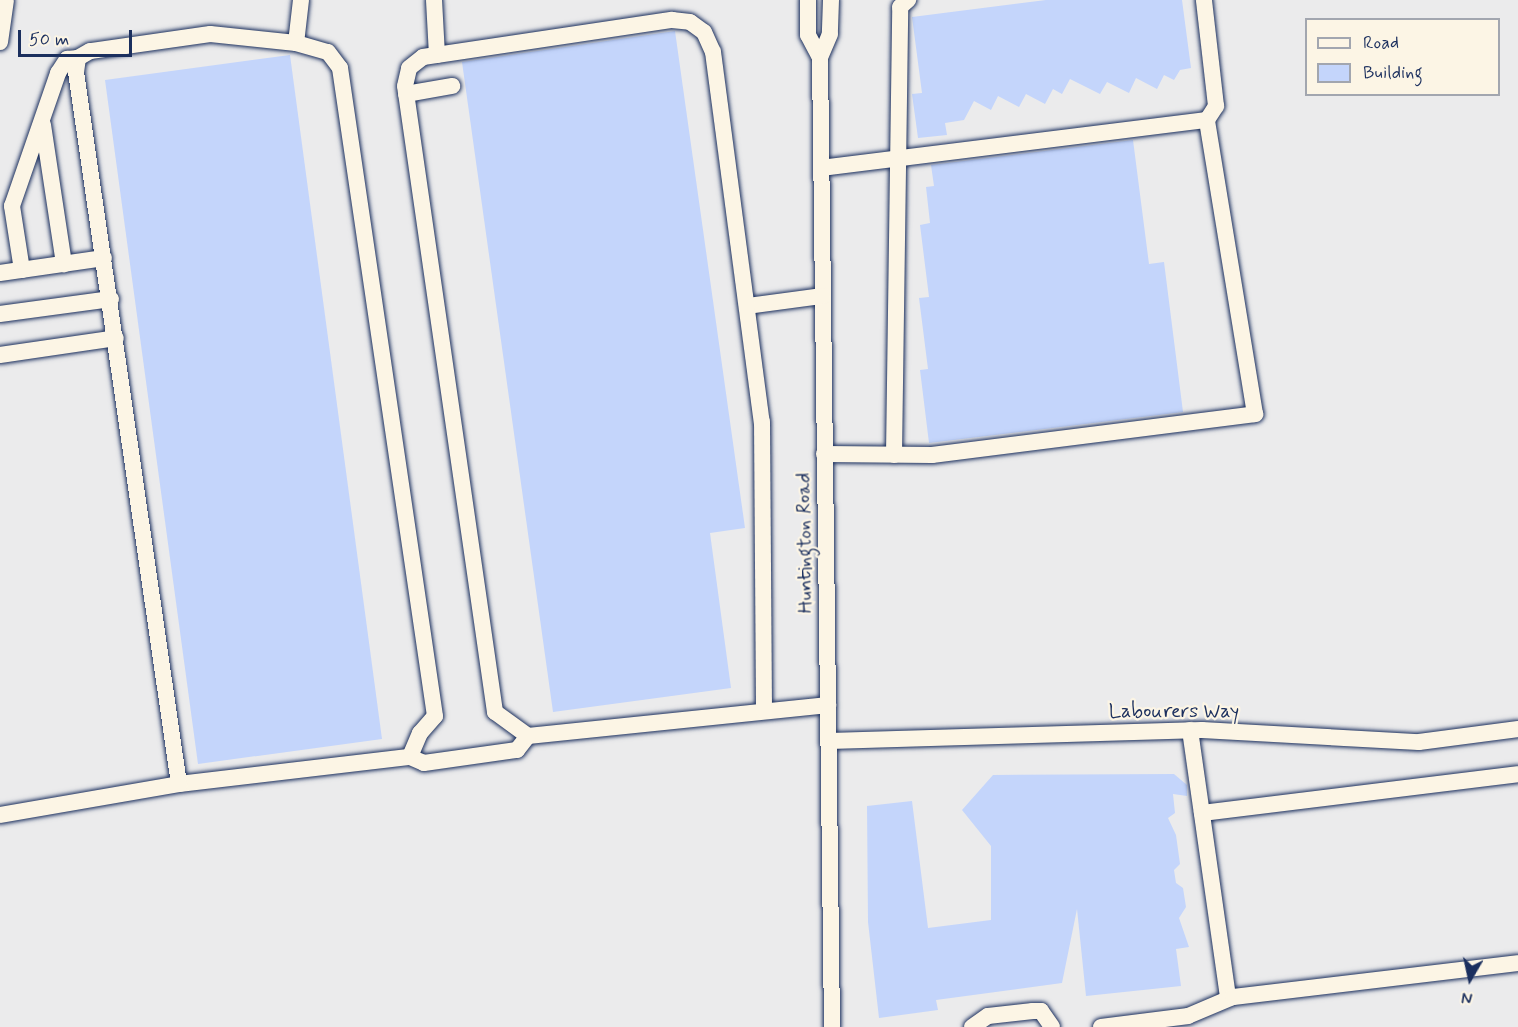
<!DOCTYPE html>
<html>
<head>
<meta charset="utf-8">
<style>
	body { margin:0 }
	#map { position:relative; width:1518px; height:1027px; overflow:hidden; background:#ebebec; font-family:Mynerve,sans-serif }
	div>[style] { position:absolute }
	.building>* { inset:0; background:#c4d5fb }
	.roads { filter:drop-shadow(0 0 2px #1b2f5e) drop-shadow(0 0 2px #1b2f5e) }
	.minor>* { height:16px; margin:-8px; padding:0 8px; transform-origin:8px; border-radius:8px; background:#fcf5e5 }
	span { translate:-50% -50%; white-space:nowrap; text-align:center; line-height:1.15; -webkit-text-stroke:4.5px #fcf5e5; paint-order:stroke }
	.street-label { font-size:20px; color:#1b2f5e }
	.legend { position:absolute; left:1305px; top:18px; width:195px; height:78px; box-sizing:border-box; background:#fcf5e5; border:2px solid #a2a6af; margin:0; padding:8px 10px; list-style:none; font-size:18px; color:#1b2f5e }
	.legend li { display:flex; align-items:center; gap:12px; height:30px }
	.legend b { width:30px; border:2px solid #a2a6af }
	.north { position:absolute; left:1440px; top:949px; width:60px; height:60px; -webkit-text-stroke:4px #fcf5e5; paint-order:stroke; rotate:189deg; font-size:16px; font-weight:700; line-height:24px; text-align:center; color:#1b2f5e }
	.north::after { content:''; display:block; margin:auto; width:21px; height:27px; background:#1b2f5e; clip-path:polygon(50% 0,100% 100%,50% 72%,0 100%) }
	.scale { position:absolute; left:18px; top:30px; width:114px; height:27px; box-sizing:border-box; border:3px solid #1b2f5e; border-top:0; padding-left:8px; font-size:18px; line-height:21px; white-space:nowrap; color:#1b2f5e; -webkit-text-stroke:4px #fcf5e5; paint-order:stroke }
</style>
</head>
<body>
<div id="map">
	<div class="building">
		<div style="clip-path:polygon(1046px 0,1182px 0,1191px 68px,1180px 70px,1174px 80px,1164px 75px,1157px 89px,1136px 78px,1129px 93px,1107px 82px,1100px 94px,1070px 79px,1062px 94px,1053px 89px,1045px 104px,1026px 94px,1019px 107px,998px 96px,991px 110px,974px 101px,964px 120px,945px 123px,947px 135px,918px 138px,912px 94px,922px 93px,912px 17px)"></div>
		<div style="clip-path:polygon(675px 31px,745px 528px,710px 533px,731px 688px,553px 712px,462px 62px)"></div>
		<div style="clip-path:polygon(290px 55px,382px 739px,198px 764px,105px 80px)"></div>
		<div style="clip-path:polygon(1133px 140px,1149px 264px,1164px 262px,1183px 412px,929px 443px,920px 370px,928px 369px,919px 298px,929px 297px,920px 225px,930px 223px,926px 187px,934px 186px,931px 165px)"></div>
		<div style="clip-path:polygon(1174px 774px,1187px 785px,1187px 796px,1173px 794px,1175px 813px,1168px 818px,1176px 835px,1180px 864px,1174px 870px,1176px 883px,1183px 888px,1186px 907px,1179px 918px,1189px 947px,1176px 949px,1181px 986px,1086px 996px,1077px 909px,1062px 983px,936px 1000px,938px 1010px,879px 1018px,868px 922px,867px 806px,912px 801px,928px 928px,991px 920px,991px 846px,962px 810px,993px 775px)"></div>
	</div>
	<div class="roads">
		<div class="minor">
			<div style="left:301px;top:0;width:43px;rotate:96.6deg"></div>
			<div style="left:296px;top:43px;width:86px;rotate:-174deg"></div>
			<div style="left:210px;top:34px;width:121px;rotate:171.9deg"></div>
			<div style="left:90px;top:51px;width:14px;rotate:150deg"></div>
			<div style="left:78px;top:58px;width:14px;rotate:98deg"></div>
			<div style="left:76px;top:72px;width:719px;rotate:81.77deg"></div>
			<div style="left:179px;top:784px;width:233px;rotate:-6.7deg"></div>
			<div style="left:410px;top:757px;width:15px;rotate:23deg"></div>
			<div style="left:424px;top:763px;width:94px;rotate:-8deg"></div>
			<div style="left:517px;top:750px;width:18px;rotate:-52deg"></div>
			<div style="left:528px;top:736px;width:302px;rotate:-5.9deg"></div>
			<div style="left:434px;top:0;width:55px;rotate:86.9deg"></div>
			<div style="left:808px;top:0;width:35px;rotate:90deg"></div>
			<div style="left:808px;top:35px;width:26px;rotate:62deg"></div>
			<div style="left:831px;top:0;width:34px;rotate:92deg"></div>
			<div style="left:830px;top:34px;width:26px;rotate:113deg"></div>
			<div style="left:820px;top:58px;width:969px;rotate:89.29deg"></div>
			<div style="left:0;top:42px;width:42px;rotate:-81.9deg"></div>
			<div style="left:296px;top:43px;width:33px;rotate:16deg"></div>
			<div style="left:328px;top:52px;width:20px;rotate:53deg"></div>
			<div style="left:340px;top:68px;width:655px;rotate:81.66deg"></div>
			<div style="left:435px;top:716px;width:23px;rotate:131deg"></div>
			<div style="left:420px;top:733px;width:26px;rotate:113deg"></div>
			<div style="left:406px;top:94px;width:47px;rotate:-9.9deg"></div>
			<div style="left:43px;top:125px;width:141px;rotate:81.4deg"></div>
			<div style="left:821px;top:168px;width:389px;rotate:-7.1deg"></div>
			<div style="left:1207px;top:120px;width:17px;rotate:-57deg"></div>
			<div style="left:1216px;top:106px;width:107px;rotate:-96.5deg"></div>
			<div style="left:22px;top:270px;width:65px;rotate:-98.9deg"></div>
			<div style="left:12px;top:206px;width:141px;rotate:-70.9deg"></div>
			<div style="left:58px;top:73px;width:17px;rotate:-57deg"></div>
			<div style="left:67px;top:59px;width:11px;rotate:-5deg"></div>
			<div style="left:0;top:273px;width:105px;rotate:-8.2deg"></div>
			<div style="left:747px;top:306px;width:76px;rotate:-7.6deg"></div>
			<div style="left:0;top:314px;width:112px;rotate:-7.7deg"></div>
			<div style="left:0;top:355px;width:117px;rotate:-8.3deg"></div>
			<div style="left:824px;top:454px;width:108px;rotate:0.5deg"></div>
			<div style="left:932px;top:455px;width:326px;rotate:-7.2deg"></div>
			<div style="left:1255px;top:414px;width:298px;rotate:-99.3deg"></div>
			<div style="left:894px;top:455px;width:448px;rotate:-89.2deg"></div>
			<div style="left:900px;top:7px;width:11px;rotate:-41deg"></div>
			<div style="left:1190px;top:730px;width:271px;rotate:81.9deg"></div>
			<div style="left:528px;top:736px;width:41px;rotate:-144deg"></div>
			<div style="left:495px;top:712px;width:632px;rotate:-98.18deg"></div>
			<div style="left:405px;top:86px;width:18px;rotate:-77deg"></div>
			<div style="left:409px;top:68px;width:18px;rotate:-38deg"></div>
			<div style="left:423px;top:57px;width:252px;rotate:-8.5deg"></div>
			<div style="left:672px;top:20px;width:18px;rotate:6deg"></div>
			<div style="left:690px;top:22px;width:17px;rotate:36deg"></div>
			<div style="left:704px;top:32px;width:22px;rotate:66deg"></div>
			<div style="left:713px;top:52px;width:373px;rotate:82.5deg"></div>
			<div style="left:762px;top:422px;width:288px;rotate:89.6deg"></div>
			<div style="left:829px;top:741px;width:373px;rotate:-1.7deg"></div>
			<div style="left:1202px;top:730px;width:217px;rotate:3.2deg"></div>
			<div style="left:1419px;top:742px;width:100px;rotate:-7.5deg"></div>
			<div style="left:1202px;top:813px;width:318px;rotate:-7deg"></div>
			<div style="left:0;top:815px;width:182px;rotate:-9.8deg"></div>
			<div style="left:972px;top:1027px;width:19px;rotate:-35deg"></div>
			<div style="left:988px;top:1016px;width:45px;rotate:-6.3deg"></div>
			<div style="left:1033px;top:1011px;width:8px"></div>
			<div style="left:1041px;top:1011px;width:19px;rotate:55deg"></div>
			<div style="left:1101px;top:1027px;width:88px;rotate:-7.2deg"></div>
			<div style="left:1188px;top:1016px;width:49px;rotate:-22.9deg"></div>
			<div style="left:1233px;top:997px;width:287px;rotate:-6.8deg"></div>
		</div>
	</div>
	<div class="street-label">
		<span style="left:805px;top:543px;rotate:-91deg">Huntington Road</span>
		<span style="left:1174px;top:711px">Labourers Way</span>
	</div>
	<ul class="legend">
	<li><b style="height:8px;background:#fcf5e5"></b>Road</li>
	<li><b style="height:16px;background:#c4d5fb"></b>Building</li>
	</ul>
	<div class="north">N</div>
	<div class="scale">50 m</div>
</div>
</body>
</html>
